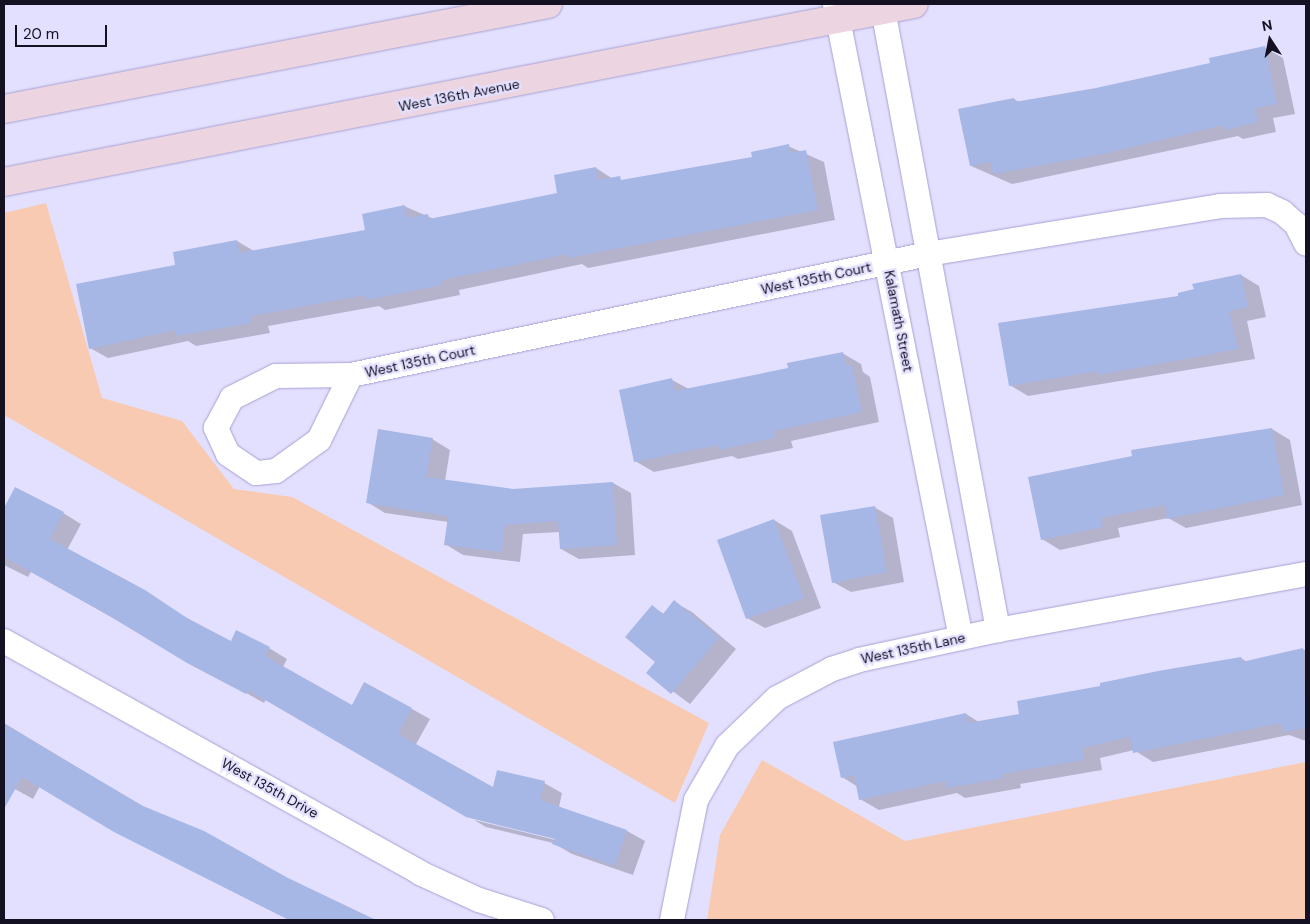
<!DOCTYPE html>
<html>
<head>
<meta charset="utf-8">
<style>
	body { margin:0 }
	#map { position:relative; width:1310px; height:924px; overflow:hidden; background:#e3e0ff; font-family:"DM Sans",sans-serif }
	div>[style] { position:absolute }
	.green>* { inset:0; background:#f7cab1 }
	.shadow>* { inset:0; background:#0003 }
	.building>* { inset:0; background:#a6b6e5 }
	.roads { filter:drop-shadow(0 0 1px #a8a1d2) drop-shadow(0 0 1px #a8a1d2) }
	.street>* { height:24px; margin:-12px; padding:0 12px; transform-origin:12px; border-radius:12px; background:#fff }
	.secondary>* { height:28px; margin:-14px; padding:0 14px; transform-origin:14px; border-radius:14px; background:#ecd4e0 }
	span { translate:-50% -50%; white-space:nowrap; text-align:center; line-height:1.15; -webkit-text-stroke:4.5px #e3e0ff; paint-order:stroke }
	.street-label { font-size:14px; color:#141123 }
	.frame { position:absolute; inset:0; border:5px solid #141123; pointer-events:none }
	.north { position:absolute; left:1245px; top:15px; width:50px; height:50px; -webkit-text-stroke:4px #e3e0ff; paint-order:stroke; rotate:349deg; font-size:14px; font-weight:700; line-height:20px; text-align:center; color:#141123 }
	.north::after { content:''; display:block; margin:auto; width:18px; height:22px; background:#141123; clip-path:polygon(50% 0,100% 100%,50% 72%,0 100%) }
	.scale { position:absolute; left:15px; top:25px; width:92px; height:22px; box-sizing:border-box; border:2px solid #141123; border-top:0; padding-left:6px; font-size:15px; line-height:18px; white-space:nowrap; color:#141123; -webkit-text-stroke:4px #e3e0ff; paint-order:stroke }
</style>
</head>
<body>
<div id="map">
	<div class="green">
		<div style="clip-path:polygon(46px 203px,102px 398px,182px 421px,234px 489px,292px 497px,709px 723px,675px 803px,4px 415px,4px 213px)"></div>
		<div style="clip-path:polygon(762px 760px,905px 841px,1306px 762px,1306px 920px,707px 920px,720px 835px)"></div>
	</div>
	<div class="shadow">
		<div style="clip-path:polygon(1265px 48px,1283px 58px,1295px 114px,1273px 118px,1276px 132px,1243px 139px,1238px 136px,1012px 184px,971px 166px,1014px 99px,1019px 102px,1096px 90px,1211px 64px)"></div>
		<div style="clip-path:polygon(788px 146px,824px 162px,835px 220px,588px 268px,582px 264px,459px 290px,460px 295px,385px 310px,379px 306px,268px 326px,270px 333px,196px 346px,188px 341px,108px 358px,90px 348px,177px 266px,237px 241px,254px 251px,367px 231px,404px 206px,434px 219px,558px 194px,596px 168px,613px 179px,626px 181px,753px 158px)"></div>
		<div style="clip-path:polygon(1241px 275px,1259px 286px,1266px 317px,1247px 321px,1255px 359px,1028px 396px,1010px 385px,1180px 297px)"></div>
		<div style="clip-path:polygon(842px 353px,861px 364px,863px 372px,870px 377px,879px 422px,791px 441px,793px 448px,738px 459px,732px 456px,654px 472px,635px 461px,672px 380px,689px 389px,790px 369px)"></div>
		<div style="clip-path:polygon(1272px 429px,1290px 440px,1302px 505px,1186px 528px,1168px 518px,1118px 528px,1120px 537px,1060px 550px,1042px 539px)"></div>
		<div style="clip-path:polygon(432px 439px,450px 450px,445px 481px,513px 490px,613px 483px,631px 493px,635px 555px,579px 559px,561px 549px,560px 532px,523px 534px,520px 562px,463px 555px,445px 544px,448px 522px,385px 513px,367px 502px)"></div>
		<div style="clip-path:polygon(874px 507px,893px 518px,904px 582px,851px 592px,833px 582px)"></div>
		<div style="clip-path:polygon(4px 508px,63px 513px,81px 524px,67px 550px,231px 643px,269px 648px,287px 659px,283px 667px,352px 707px,412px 709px,430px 719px,415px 746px,494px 789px,544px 783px,562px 793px,559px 807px,627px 831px,645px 841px,633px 875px,572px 854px,553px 843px,486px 827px,474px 820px,560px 841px,266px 699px,264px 703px,31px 572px,28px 577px,4px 565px)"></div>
		<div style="clip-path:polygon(774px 520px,792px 531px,821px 608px,765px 628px,747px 618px)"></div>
		<div style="clip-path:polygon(674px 602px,692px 612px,736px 649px,690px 704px,648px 673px,657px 662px,652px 607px,664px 614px)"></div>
		<div style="clip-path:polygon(1303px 649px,1306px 651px,1306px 741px,1289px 735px,1153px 762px,1134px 750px,1100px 758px,1102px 770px,1020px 784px,1021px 788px,965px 798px,957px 793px,879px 810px,860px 799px,858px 787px,842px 777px,966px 714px,979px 722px,1021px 715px,1102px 687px,1241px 658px,1247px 662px)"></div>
		<div style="clip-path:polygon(4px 723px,143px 807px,371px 920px,290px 920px,133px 841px,40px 786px,33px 799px,4px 783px)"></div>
	</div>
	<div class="building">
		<div style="clip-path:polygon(1265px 46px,1277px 104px,1255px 108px,1258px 122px,1224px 130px,1223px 125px,1108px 153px,993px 174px,991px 162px,970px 166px,958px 109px,1014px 98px,1015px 102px,1096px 88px,1210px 63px,1209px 58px)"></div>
		<div style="clip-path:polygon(789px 144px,790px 153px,806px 150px,818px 210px,568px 258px,568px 254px,442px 280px,442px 285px,366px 300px,365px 295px,251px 316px,252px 323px,177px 336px,175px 330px,89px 349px,76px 284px,175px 265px,173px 252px,237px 240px,239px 253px,365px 230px,362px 214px,405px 205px,407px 218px,428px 214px,429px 219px,557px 193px,554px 175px,596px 167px,598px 180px,620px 176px,621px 180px,752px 157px,751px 152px)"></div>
		<div style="clip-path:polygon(1241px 274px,1248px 307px,1229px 311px,1238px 349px,1098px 375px,1098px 371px,1009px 386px,998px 323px,1178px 296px,1178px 293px,1194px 289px,1192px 284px)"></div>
		<div style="clip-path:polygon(843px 352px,846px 366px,852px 365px,862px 412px,774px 431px,775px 438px,719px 450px,718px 445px,634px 462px,619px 390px,672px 378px,675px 391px,788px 368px,787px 363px)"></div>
		<div style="clip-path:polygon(1272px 428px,1284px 495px,1167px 519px,1165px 505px,1101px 518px,1103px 527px,1041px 540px,1028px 477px,1132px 456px,1131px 450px)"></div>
		<div style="clip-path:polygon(378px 429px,433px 438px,426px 477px,513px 489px,613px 482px,617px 545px,560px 549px,558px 521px,505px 525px,502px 552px,444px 545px,448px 516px,366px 503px)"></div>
		<div style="clip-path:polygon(15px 487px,64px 512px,50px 539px,145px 590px,187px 618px,231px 641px,236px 630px,270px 647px,265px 656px,352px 705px,364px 682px,412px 708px,398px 734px,493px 787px,497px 770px,545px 781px,540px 800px,627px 830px,615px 866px,552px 844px,555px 839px,466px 817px,248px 690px,246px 694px,187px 663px,103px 612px,4px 557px,4px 508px)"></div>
		<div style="clip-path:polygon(875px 506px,887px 572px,832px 583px,820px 515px)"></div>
		<div style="clip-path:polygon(774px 519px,804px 598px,746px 619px,717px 540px)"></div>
		<div style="clip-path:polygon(674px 600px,719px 638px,671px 694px,646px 673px,655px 662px,625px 637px,652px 605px,663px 614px)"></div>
		<div style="clip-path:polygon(1303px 648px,1306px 728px,1283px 732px,1281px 723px,1133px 753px,1130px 737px,1082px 748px,1084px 760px,1002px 774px,1003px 778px,946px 788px,945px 781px,859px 800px,854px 775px,841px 778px,833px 742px,966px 713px,967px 723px,1019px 714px,1017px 701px,1100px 686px,1100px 683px,1158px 671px,1241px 657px,1242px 662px)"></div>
		<div style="clip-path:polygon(4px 724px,143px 806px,204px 831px,288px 878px,376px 920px,289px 920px,114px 832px,22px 777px,4px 809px)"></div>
	</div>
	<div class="roads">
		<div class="street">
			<div style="left:835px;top:4px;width:646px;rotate:78.76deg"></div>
			<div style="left:882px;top:4px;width:637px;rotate:79.5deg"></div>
			<div style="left:351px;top:375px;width:72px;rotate:116.2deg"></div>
			<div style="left:319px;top:440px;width:53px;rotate:144.2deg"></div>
			<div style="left:276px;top:471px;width:20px;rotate:174deg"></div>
			<div style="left:256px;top:473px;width:34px;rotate:-146deg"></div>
			<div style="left:228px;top:454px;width:29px;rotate:-115deg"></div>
			<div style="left:216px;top:428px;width:34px;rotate:-62deg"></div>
			<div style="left:232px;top:398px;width:49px;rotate:-26.6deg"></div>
			<div style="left:276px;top:376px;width:75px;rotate:-0.8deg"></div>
			<div style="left:351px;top:375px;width:590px;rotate:-11.84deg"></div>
			<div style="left:928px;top:254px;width:296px;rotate:-9.3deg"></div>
			<div style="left:1220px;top:206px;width:47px;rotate:-1.2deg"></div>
			<div style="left:1267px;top:205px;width:17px;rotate:25deg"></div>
			<div style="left:1282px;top:212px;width:18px;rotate:41deg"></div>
			<div style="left:1296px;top:224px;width:22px;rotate:63deg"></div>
			<div style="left:4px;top:641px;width:476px;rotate:29.1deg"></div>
			<div style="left:420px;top:873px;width:65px;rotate:24.6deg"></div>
			<div style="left:479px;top:900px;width:66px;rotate:17.6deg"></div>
			<div style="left:672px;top:920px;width:122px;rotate:-78.7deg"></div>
			<div style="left:696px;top:800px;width:62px;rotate:-60.1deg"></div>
			<div style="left:727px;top:746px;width:69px;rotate:-43.8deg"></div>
			<div style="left:777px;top:698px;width:62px;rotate:-27.8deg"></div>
			<div style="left:832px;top:669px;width:28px;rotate:-18deg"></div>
			<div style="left:859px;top:660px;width:142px;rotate:-12.2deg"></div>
			<div style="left:998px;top:630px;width:313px;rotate:-10.3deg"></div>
		</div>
		<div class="secondary">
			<div style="left:4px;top:109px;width:554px;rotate:-10.92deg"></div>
			<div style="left:4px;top:182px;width:927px;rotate:-11.07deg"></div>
		</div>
	</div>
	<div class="street-label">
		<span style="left:459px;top:95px;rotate:-11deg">West 136th Avenue</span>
		<span style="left:816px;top:278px;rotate:-12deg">West 135th Court</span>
		<span style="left:899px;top:321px;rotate:79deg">Kalamath Street</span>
		<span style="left:420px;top:361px;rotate:-12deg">West 135th Court</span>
		<span style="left:913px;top:648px;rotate:-12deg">West 135th Lane</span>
		<span style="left:270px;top:788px;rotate:29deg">West 135th Drive</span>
	</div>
	<div class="frame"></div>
	<div class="north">N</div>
	<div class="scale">20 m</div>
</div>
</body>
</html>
